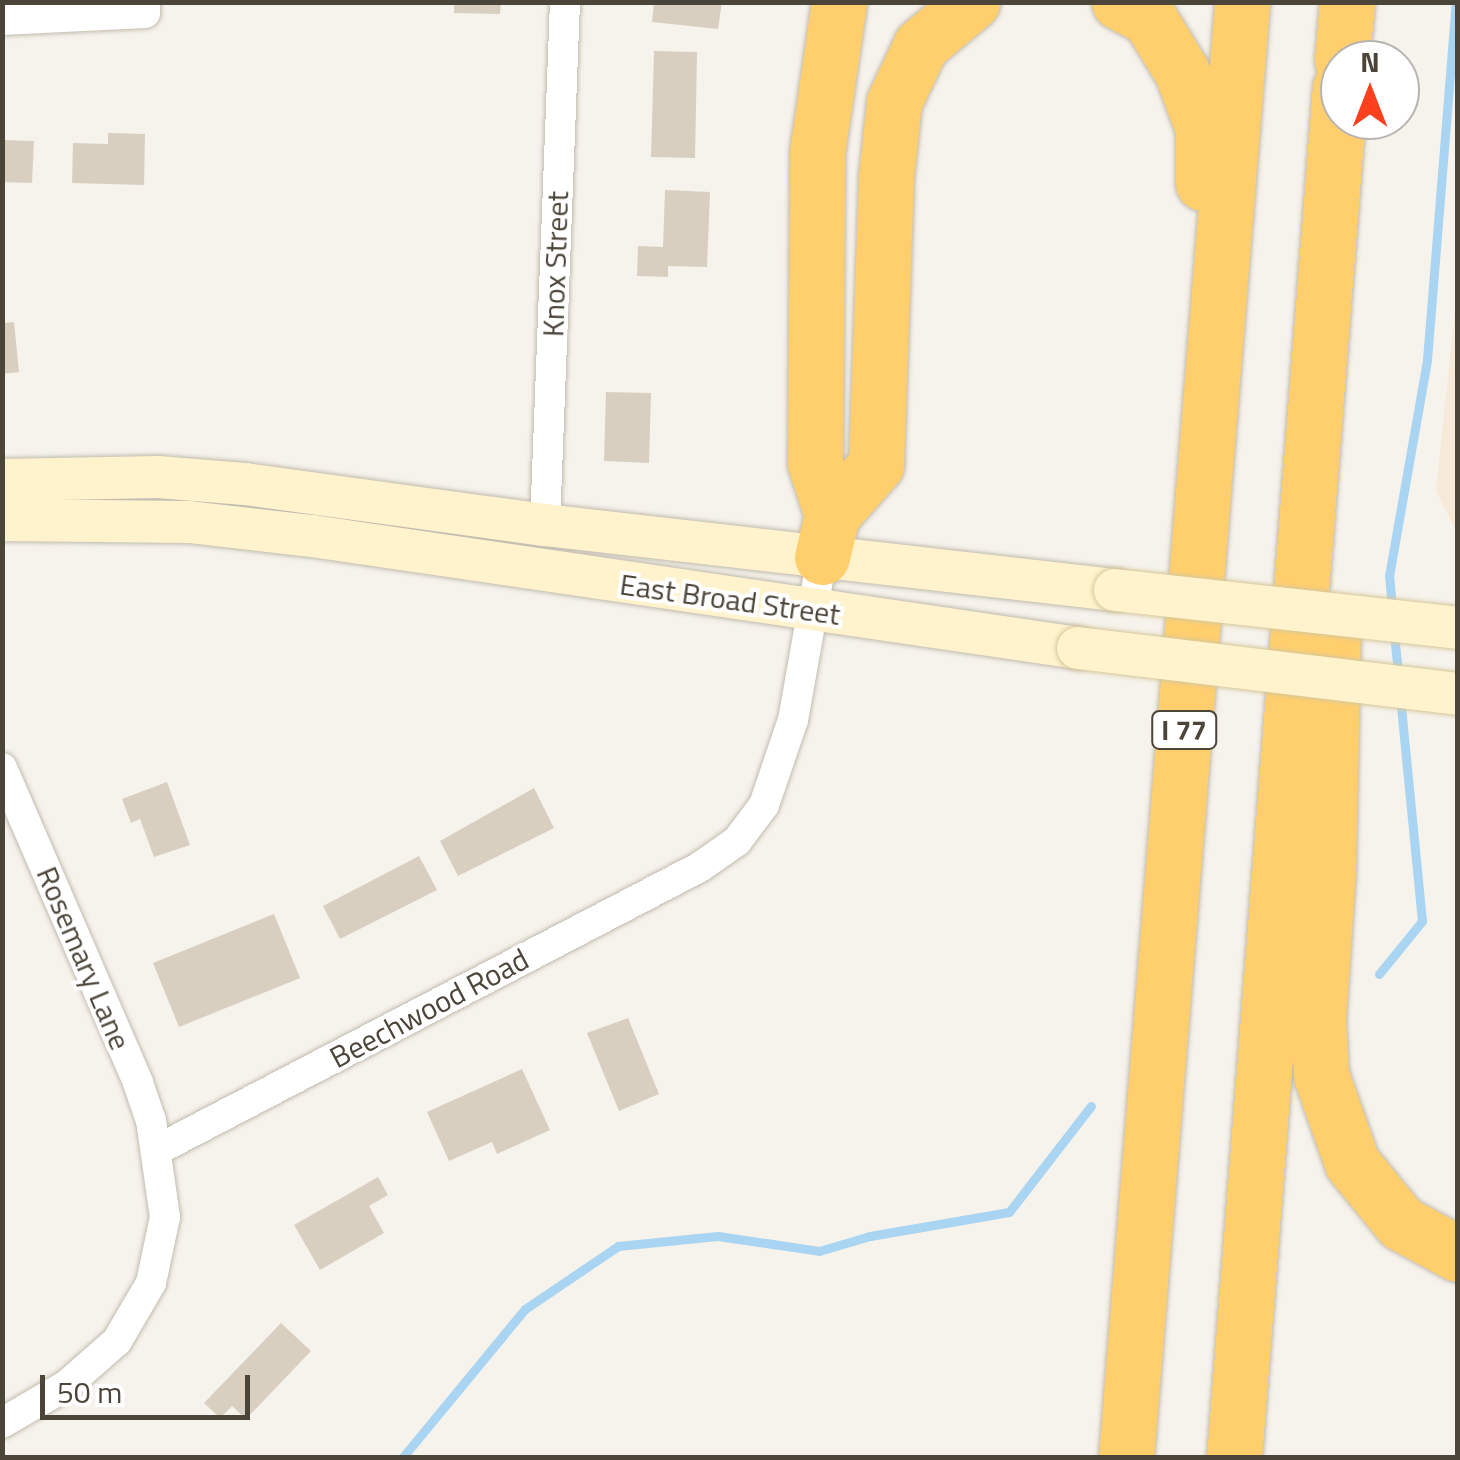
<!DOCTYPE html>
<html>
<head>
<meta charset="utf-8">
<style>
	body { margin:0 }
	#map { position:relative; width:1460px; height:1460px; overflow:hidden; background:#f6f3ec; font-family:"Titillium Web",sans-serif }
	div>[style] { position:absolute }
	.commercial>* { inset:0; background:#f7ead8 }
	.stream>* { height:9px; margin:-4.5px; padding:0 4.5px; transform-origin:4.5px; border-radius:4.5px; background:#a9d4f2 }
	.building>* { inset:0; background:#d8cfc1 }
	.roads { filter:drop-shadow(0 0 2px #c2bbae) drop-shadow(0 0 2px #c2bbae) }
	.minor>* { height:30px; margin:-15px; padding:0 15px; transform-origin:15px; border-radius:15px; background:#fff }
	.secondary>* { height:42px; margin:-21px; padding:0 21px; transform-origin:21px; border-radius:21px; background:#fff3cd }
	.motorway>* { height:55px; margin:-27.5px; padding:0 27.5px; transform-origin:27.5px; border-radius:27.5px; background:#ffcf6e }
	.bridges { filter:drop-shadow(0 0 2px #d6c79b) drop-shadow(0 0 2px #d6c79b) }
	.secondary-bridge>* { height:42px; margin:-21px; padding:0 21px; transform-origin:21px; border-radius:21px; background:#fff3cd }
	span { translate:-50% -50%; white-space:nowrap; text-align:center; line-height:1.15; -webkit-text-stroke:8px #fff; paint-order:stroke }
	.shield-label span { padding:2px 8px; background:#fff; border:2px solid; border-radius:8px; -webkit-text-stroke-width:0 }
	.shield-label { font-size:28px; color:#4b4439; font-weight:700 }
	.street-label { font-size:30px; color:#4b4439 }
	.frame { position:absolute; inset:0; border:5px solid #4b4439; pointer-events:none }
	.north { position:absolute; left:1320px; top:40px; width:100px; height:100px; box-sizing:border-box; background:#fff; border:2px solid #b7b4b0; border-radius:50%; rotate:0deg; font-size:28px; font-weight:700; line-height:40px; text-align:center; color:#4b4439 }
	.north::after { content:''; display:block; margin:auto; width:35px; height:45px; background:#fc3f1d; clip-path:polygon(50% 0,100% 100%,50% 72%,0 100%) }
	.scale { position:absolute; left:40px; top:1375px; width:210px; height:45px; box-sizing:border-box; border:5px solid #4b4439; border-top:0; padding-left:12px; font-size:30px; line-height:35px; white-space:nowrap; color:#4b4439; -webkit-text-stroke:8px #fff; paint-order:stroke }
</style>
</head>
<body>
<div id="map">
	<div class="commercial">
		<div style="clip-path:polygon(1457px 292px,1458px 533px,1457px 533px,1436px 491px)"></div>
	</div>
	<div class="stream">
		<div style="left:1392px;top:608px;width:32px;rotate:-95deg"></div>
		<div style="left:1389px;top:576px;width:219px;rotate:-80deg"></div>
		<div style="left:1427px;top:360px;width:359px;rotate:-85.4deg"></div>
		<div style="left:1394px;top:634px;width:39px;rotate:84deg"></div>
		<div style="left:1379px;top:974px;width:68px;rotate:-50.9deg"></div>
		<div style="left:1422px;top:921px;width:224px;rotate:-95.6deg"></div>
		<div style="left:402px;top:1458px;width:193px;rotate:-50.5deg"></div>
		<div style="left:525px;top:1309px;width:112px;rotate:-34.1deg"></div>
		<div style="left:618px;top:1246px;width:100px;rotate:-5.7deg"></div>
		<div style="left:718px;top:1236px;width:102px;rotate:8.4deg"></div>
		<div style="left:819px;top:1251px;width:53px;rotate:-16.4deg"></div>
		<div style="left:870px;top:1236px;width:141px;rotate:-9.8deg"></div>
		<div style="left:1009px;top:1212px;width:134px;rotate:-52.3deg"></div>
	</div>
	<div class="building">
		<div style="clip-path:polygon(454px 2px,501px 2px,500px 14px,454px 13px)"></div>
		<div style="clip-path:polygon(654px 2px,722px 2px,718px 29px,652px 22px)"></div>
		<div style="clip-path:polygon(654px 51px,697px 52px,695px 158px,651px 157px)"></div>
		<div style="clip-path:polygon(108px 133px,145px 134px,144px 185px,72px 183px,73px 143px,108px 144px)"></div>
		<div style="clip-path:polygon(2px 140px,34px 141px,32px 183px,2px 182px)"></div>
		<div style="clip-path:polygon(665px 190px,710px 192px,707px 267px,668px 266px,668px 277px,637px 276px,638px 246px,663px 247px)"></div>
		<div style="clip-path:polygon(14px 322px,19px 372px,2px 374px,2px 323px)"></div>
		<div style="clip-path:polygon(606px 392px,651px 393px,649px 463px,604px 461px)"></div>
		<div style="clip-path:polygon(167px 782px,190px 845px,154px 857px,140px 819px,131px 823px,122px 799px)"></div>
		<div style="clip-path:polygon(534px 788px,554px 828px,458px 876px,440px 841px)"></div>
		<div style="clip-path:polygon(419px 856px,437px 890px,340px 939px,323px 906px)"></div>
		<div style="clip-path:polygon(274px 914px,300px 978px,179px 1027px,153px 963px)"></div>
		<div style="clip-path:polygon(628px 1018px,659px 1094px,619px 1111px,587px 1033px)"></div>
		<div style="clip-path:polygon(522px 1069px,550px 1130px,497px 1154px,492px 1142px,449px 1161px,427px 1112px)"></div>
		<div style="clip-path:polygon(378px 1177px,388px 1195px,369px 1206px,384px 1233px,320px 1270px,294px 1225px)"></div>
		<div style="clip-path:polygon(281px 1323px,311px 1351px,246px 1419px,232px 1406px,220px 1418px,204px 1403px)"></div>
	</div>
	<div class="roads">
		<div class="minor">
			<div style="left:2px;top:20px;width:143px;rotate:-2.8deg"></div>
			<div style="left:145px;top:13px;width:11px;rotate:-90deg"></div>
			<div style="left:545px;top:525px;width:523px;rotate:-87.81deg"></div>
			<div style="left:2px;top:768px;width:343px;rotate:66.6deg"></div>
			<div style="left:138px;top:1083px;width:39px;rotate:71deg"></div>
			<div style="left:151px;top:1120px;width:98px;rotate:81.8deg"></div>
			<div style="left:165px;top:1217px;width:67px;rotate:102deg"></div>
			<div style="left:151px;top:1283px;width:67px;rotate:120.4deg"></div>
			<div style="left:117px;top:1341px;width:67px;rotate:138.7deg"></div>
			<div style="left:67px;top:1385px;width:75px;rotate:149.7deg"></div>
			<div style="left:157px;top:1150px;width:612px;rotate:-27.53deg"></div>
			<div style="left:700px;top:867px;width:45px;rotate:-35.1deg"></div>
			<div style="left:737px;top:841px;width:45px;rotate:-53.1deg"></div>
			<div style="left:764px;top:805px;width:90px;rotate:-71.2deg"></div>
			<div style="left:793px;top:720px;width:166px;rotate:-79.9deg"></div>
		</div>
		<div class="secondary">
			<div style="left:2px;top:480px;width:156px;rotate:-1.1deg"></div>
			<div style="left:158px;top:477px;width:87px;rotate:4.6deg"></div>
			<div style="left:245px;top:484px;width:303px;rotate:7.8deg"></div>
			<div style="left:545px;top:525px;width:574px;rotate:6.51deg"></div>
			<div style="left:2px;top:520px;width:187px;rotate:0.6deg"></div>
			<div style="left:189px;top:522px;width:124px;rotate:6.5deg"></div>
			<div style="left:312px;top:536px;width:774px;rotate:8.32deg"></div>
		</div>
		<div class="motorway">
			<div style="left:1119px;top:2px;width:34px;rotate:28deg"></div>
			<div style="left:1149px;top:18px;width:63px;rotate:58.6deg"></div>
			<div style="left:1182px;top:72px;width:61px;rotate:69.8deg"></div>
			<div style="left:1203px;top:129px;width:54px;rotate:90deg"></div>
			<div style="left:1342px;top:60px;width:58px;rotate:-85.1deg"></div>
			<div style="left:832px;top:515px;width:67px;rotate:-48.7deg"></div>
			<div style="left:876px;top:465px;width:288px;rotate:-88deg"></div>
			<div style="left:886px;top:177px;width:75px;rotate:-83.9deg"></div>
			<div style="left:894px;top:102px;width:63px;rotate:-64.7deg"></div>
			<div style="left:921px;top:45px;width:67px;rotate:-40.1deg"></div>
			<div style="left:822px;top:557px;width:43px;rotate:-76.6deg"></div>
			<div style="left:832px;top:515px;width:55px;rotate:-108.1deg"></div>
			<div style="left:815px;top:463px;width:310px;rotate:-89.6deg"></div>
			<div style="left:817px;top:153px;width:153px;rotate:-81.7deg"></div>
			<div style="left:1333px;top:628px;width:242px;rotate:91.2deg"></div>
			<div style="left:1328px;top:870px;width:149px;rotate:93.8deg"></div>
			<div style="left:1318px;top:1019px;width:56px;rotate:86.9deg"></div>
			<div style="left:1321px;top:1075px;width:93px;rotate:70.6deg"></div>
			<div style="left:1352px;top:1163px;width:77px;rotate:50.8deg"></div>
			<div style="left:1401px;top:1223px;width:65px;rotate:28.5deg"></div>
			<div style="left:1126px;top:1458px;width:1461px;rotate:-85.44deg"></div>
			<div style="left:1234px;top:1458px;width:1374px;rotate:-85.58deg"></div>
		</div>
	</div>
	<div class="bridges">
		<div class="secondary-bridge">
			<div style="left:1115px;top:590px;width:345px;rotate:6.3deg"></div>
			<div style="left:1078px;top:648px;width:383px;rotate:6.9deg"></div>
		</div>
	</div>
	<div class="shield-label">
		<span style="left:1184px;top:730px">I 77</span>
	</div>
	<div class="street-label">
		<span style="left:555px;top:264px;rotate:-88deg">Knox Street</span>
		<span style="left:730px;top:599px;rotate:8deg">East Broad Street</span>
		<span style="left:84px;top:958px;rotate:67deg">Rosemary Lane</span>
		<span style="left:429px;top:1008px;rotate:-28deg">Beechwood Road</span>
	</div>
	<div class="frame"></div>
	<div class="north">N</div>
	<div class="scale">50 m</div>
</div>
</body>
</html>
